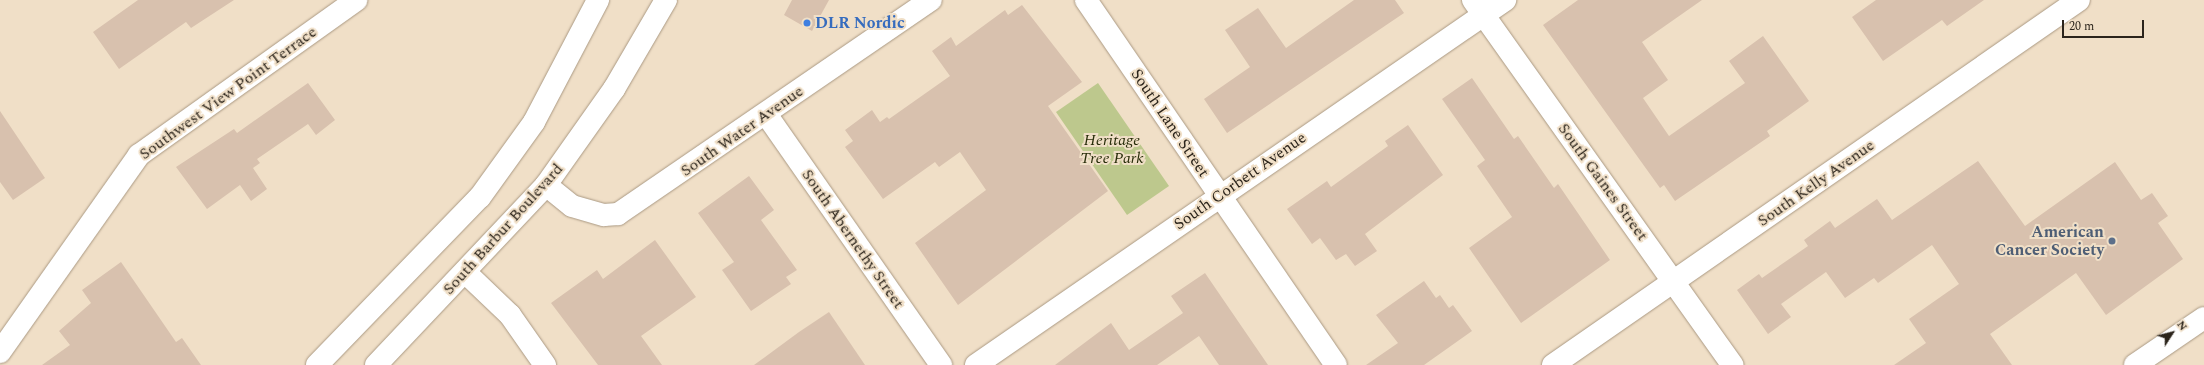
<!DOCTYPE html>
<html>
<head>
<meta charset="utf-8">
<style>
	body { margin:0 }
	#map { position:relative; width:2204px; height:365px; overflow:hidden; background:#f0dfc7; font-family:Spectral,serif }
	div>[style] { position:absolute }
	.green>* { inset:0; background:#bdc88d }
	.building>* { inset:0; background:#d8c1ae }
	.roads { filter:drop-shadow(0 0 1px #aa9983) drop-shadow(0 0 1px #aa9983) }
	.street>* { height:22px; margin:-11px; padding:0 11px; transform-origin:11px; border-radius:11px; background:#fff }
	.secondary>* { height:22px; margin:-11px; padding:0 11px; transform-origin:11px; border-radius:11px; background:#fff }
	.primary>* { height:22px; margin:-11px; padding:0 11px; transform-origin:11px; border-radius:11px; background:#fff }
	.dots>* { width:11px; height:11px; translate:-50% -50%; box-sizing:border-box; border:2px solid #f0dfc7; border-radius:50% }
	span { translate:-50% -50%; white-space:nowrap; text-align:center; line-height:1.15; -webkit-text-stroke:4px #f0dfc7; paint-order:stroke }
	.shop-label { font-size:16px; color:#366cbe; font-weight:700 }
	.left { translate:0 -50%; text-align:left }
	.street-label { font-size:16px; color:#2b241b }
	.park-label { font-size:16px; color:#282d0a; font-style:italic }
	.service-label { font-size:16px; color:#4e5e75; font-weight:700 }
	.right { translate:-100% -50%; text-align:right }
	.north { position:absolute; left:2152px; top:313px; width:40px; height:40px; -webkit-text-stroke:3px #f0dfc7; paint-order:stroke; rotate:54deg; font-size:11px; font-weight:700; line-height:16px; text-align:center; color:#2b241b }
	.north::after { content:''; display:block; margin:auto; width:14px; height:18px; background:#2b241b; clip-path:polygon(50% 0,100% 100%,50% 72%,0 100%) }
	.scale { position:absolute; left:2062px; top:20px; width:82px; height:18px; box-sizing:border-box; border:2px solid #2b241b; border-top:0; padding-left:5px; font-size:12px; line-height:14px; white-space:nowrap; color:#2b241b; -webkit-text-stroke:3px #f0dfc7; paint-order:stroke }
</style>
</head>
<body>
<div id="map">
	<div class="green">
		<div style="clip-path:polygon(1098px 83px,1169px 186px,1127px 215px,1056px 112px)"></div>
	</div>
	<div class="building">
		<div style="clip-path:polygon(138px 0,234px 0,191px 28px,186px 22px,119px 69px,93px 32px)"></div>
		<div style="clip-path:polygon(792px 0,829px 0,812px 31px,784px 15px)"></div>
		<div style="clip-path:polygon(1354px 0,1395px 0,1404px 13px,1227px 133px,1204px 99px,1250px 67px,1225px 30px,1258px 8px,1286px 48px)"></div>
		<div style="clip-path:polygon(1578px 0,1702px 0,1642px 42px,1668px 80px,1643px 98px,1669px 136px,1745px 83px,1729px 61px,1763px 36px,1809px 101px,1767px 131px,1770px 136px,1675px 201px,1664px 185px,1660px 188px,1543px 25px)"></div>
		<div style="clip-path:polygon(1876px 0,1984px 0,1947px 26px,1942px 20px,1883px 61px,1852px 17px)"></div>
		<div style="clip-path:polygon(1022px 5px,1082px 82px,1048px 106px,1108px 191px,958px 305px,915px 243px,986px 190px,960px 152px,939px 167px,935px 162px,883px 199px,845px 147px,853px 141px,845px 130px,872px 110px,880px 122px,887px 117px,889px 119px,950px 76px,932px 51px,951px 37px,956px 46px,1005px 10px,1008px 15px)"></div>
		<div style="clip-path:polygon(1472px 78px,1514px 139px,1518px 136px,1554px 188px,1558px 184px,1610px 260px,1521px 323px,1469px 248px,1512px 217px,1477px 166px,1485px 160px,1442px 99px)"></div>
		<div style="clip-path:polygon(308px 83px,335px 120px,316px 135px,308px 124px,257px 159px,260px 163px,253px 168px,267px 189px,251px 201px,240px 185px,207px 209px,176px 167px,234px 129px,237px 133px)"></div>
		<div style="clip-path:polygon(0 111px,45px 178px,13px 200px,0 182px)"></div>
		<div style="clip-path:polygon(1408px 125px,1443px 175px,1365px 234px,1377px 251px,1355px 266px,1346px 254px,1336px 260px,1320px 238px,1312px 244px,1287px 209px,1327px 181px,1331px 187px,1388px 146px,1385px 141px)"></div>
		<div style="clip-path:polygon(1978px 161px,2025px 226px,2115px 162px,2141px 200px,2152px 193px,2168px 216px,2158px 223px,2183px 259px,2106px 315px,2076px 273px,1990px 334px,2012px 365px,1894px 365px,1926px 343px,1909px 319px,1959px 284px,1932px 245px,1878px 283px,1874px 278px,1845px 298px,1826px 272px,1781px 304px,1791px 317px,1768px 334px,1737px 290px,1759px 274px,1762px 278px,1808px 246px,1804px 240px,1830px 221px,1835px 228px,1877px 199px,1892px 220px)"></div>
		<div style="clip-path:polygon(749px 176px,774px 210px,761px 220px,797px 270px,786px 277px,791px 284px,751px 311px,722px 270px,734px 262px,698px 213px)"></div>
		<div style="clip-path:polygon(655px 240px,696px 297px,641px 336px,662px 365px,598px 365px,551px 303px,597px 270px,603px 279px)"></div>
		<div style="clip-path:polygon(121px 262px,176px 342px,182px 338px,201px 365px,42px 365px,70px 345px,59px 331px,91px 303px,82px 290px)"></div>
		<div style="clip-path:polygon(1205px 273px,1268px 365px,1219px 365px,1199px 336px,1157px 365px,1055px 365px,1111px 323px,1129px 350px,1183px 313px,1171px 296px)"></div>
		<div style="clip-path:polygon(1424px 281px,1436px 298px,1440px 295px,1449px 308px,1453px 305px,1472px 331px,1424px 365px,1366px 365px,1398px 343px,1376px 315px)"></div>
		<div style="clip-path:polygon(829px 312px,865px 365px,754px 365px,799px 332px)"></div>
	</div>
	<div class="roads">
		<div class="street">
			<div style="left:1086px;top:0;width:442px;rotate:55.6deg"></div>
			<div style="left:1473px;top:0;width:448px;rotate:54.6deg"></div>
			<div style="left:766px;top:114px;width:306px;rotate:55.1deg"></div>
			<div style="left:546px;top:185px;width:33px;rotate:39deg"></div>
			<div style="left:572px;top:206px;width:33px;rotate:16deg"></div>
			<div style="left:604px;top:215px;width:14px;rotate:-4deg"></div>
			<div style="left:618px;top:214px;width:379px;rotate:-34.4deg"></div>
			<div style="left:466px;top:273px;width:61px;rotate:43.7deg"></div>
			<div style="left:510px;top:315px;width:61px;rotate:55deg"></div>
			<div style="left:0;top:352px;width:241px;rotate:-54.8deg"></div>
			<div style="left:139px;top:155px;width:267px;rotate:-35.5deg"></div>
			<div style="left:1553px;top:365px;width:640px;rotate:-34.76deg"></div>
		</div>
		<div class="secondary">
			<div style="left:976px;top:365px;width:643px;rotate:-34.6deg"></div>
		</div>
		<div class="primary">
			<div style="left:317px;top:365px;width:234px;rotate:-45.9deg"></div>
			<div style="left:480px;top:197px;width:92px;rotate:-54.2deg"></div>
			<div style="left:534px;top:122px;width:138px;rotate:-62.3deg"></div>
			<div style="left:376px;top:365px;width:248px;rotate:-46.6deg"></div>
			<div style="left:546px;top:185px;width:118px;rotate:-54.7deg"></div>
			<div style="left:614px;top:89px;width:103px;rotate:-59.7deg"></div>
			<div style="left:2135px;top:365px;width:83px;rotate:-34.3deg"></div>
		</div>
	</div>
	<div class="dots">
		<div style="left:807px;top:23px;background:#3f7fe0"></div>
		<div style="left:2112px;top:241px;background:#5c6f8a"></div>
	</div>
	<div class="shop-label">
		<span class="left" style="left:815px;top:23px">DLR Nordic</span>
	</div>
	<div class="street-label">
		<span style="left:228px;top:93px;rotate:-36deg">Southwest View Point Terrace</span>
		<span style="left:1170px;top:123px;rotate:56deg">South Lane Street</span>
		<span style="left:742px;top:131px;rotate:-35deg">South Water Avenue</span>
		<span style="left:1240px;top:181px;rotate:-35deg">South Corbett Avenue</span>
		<span style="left:1603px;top:182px;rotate:54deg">South Gaines Street</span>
		<span style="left:1816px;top:183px;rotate:-35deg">South Kelly Avenue</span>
		<span style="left:503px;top:229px;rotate:-48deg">South Barbur Boulevard</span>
		<span style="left:853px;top:239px;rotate:55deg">South Abernethy Street</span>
	</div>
	<div class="park-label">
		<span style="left:1112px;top:149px">Heritage<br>Tree Park</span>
	</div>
	<div class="service-label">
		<span class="right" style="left:2104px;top:241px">American<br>Cancer Society</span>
	</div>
	<div class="north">N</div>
	<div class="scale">20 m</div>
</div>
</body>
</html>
